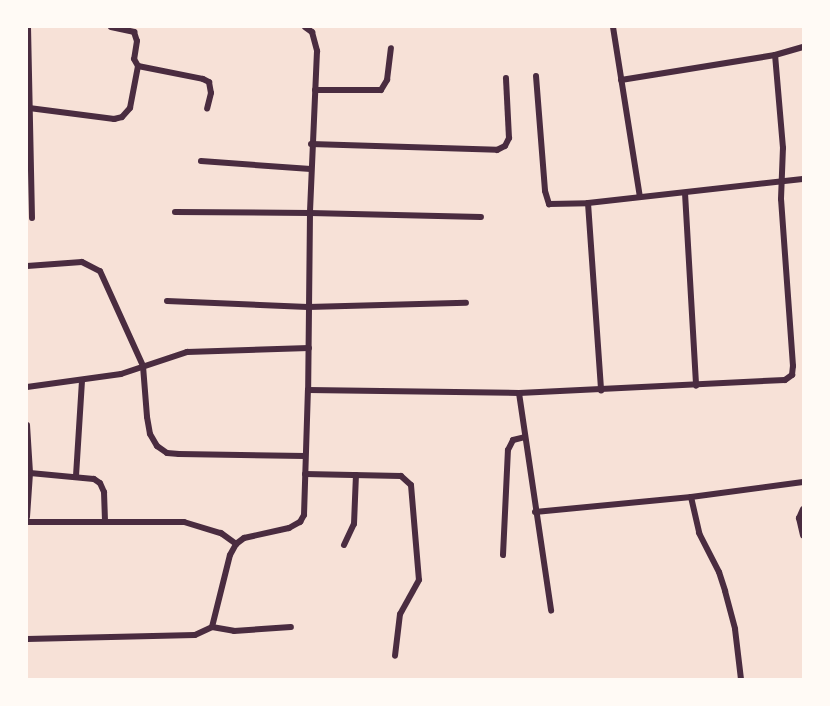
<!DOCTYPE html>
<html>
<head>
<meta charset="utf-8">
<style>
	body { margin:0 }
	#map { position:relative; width:830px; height:706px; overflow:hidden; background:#f7e1d7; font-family:Signika,sans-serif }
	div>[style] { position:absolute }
	.minor>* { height:6px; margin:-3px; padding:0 3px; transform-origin:3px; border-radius:3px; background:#4a2c40 }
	span { translate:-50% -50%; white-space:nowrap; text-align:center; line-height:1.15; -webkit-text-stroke:6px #fffaf5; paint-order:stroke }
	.frame { position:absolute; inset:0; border:28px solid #fffaf5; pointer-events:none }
</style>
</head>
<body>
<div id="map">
	<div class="minor">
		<div style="left:28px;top:27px;width:191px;rotate:88.8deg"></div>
		<div style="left:111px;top:27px;width:24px;rotate:12deg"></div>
		<div style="left:134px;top:32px;width:9px;rotate:72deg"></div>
		<div style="left:137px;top:41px;width:18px;rotate:99deg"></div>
		<div style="left:134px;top:59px;width:8px;rotate:60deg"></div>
		<div style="left:138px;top:66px;width:66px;rotate:11.3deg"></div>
		<div style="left:203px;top:79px;width:7px;rotate:27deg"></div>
		<div style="left:209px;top:82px;width:11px;rotate:80deg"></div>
		<div style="left:211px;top:93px;width:16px;rotate:104deg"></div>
		<div style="left:305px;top:27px;width:9px;rotate:36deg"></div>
		<div style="left:312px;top:32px;width:20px;rotate:75deg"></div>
		<div style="left:317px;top:51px;width:162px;rotate:92.5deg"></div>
		<div style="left:310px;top:213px;width:171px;rotate:1.3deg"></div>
		<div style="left:613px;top:27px;width:172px;rotate:81deg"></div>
		<div style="left:536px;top:76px;width:115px;rotate:85.5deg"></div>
		<div style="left:545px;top:191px;width:14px;rotate:73deg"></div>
		<div style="left:549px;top:204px;width:39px;rotate:-1deg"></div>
		<div style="left:588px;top:203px;width:216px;rotate:-6.4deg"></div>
		<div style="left:621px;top:80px;width:156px;rotate:-9.2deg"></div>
		<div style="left:775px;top:55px;width:29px;rotate:-16deg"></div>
		<div style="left:315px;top:90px;width:66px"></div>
		<div style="left:381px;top:90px;width:12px;rotate:-59deg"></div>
		<div style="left:387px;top:80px;width:32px;rotate:-83deg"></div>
		<div style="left:29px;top:108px;width:86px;rotate:7.4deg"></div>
		<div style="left:114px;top:119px;width:8px;rotate:-14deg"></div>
		<div style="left:122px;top:117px;width:12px;rotate:-48deg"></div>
		<div style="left:130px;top:108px;width:43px;rotate:-79.2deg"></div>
		<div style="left:311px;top:144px;width:186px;rotate:1.8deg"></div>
		<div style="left:497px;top:150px;width:9px;rotate:-27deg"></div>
		<div style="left:505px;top:146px;width:9px;rotate:-63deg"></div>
		<div style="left:509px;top:138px;width:60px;rotate:-92.9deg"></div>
		<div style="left:201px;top:161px;width:110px;rotate:4.2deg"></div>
		<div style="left:685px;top:193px;width:193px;rotate:86.7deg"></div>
		<div style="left:588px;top:203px;width:188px;rotate:86deg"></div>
		<div style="left:175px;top:212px;width:135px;rotate:0.4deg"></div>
		<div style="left:310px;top:213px;width:177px;rotate:90.6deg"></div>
		<div style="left:308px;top:390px;width:211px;rotate:0.8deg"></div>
		<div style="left:519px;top:393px;width:266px;rotate:-2.8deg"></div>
		<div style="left:785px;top:380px;width:9px;rotate:-36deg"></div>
		<div style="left:792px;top:375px;width:9px;rotate:-84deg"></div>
		<div style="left:793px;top:366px;width:167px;rotate:-94.1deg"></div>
		<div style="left:781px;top:199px;width:51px;rotate:-87.8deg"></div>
		<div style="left:783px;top:148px;width:93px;rotate:-94.9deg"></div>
		<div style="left:27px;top:266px;width:55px;rotate:-4.2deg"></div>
		<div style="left:82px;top:262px;width:20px;rotate:27deg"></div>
		<div style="left:100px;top:271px;width:104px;rotate:65.6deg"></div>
		<div style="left:143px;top:366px;width:51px;rotate:85.5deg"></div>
		<div style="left:147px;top:417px;width:17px;rotate:80deg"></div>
		<div style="left:150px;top:434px;width:14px;rotate:60deg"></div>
		<div style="left:157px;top:446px;width:12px;rotate:35deg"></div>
		<div style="left:167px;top:453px;width:12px;rotate:5deg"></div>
		<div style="left:179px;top:454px;width:126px;rotate:0.9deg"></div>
		<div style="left:167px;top:301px;width:141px;rotate:2.4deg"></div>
		<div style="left:308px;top:307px;width:158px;rotate:-1.5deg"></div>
		<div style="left:27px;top:387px;width:95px;rotate:-7.9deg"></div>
		<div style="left:121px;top:374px;width:70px;rotate:-18.4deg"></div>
		<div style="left:187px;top:352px;width:122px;rotate:-1.9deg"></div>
		<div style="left:519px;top:393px;width:220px;rotate:81.6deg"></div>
		<div style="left:27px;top:425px;width:48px;rotate:86.4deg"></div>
		<div style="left:30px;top:473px;width:44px;rotate:93.9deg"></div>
		<div style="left:30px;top:473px;width:64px;rotate:5.4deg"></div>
		<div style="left:94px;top:479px;width:7px;rotate:34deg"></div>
		<div style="left:100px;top:483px;width:10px;rotate:66deg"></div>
		<div style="left:104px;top:492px;width:29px;rotate:88deg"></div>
		<div style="left:305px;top:474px;width:96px;rotate:1.2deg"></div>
		<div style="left:401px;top:476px;width:13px;rotate:42deg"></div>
		<div style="left:411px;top:485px;width:95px;rotate:85.2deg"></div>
		<div style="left:419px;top:580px;width:39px;rotate:119deg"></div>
		<div style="left:400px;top:614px;width:42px;rotate:96.8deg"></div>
		<div style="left:76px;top:476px;width:95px;rotate:-86.4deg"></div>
		<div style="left:691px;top:497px;width:37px;rotate:77deg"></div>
		<div style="left:699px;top:533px;width:44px;rotate:62.9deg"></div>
		<div style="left:719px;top:572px;width:20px;rotate:72deg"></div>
		<div style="left:725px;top:591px;width:39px;rotate:75deg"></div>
		<div style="left:735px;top:629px;width:50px;rotate:83.2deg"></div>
		<div style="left:803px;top:509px;width:10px;rotate:114deg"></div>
		<div style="left:799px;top:518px;width:18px;rotate:77deg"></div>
		<div style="left:535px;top:512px;width:157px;rotate:-5.5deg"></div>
		<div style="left:691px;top:497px;width:113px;rotate:-7.6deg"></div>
		<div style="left:27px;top:522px;width:157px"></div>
		<div style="left:184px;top:522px;width:39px;rotate:17deg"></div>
		<div style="left:221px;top:533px;width:19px;rotate:36deg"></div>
		<div style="left:344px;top:545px;width:23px;rotate:-65deg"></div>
		<div style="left:354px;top:524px;width:49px;rotate:-87.7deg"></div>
		<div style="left:503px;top:555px;width:105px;rotate:-87.3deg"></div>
		<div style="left:508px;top:450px;width:11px;rotate:-63deg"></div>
		<div style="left:513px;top:440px;width:12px;rotate:-14deg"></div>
		<div style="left:212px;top:627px;width:22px;rotate:10deg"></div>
		<div style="left:234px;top:631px;width:57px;rotate:-4deg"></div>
		<div style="left:27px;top:639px;width:168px;rotate:-1.4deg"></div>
		<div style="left:195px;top:635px;width:19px;rotate:-25deg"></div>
		<div style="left:212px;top:627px;width:74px;rotate:-76deg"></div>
		<div style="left:230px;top:555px;width:13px;rotate:-61deg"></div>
		<div style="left:236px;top:544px;width:10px;rotate:-37deg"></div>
		<div style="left:244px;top:538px;width:46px;rotate:-12.5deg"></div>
		<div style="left:289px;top:528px;width:13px;rotate:-29deg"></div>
		<div style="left:300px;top:522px;width:8px;rotate:-60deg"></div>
		<div style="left:304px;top:515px;width:125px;rotate:-88.2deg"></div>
	</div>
	<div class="frame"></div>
</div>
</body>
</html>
